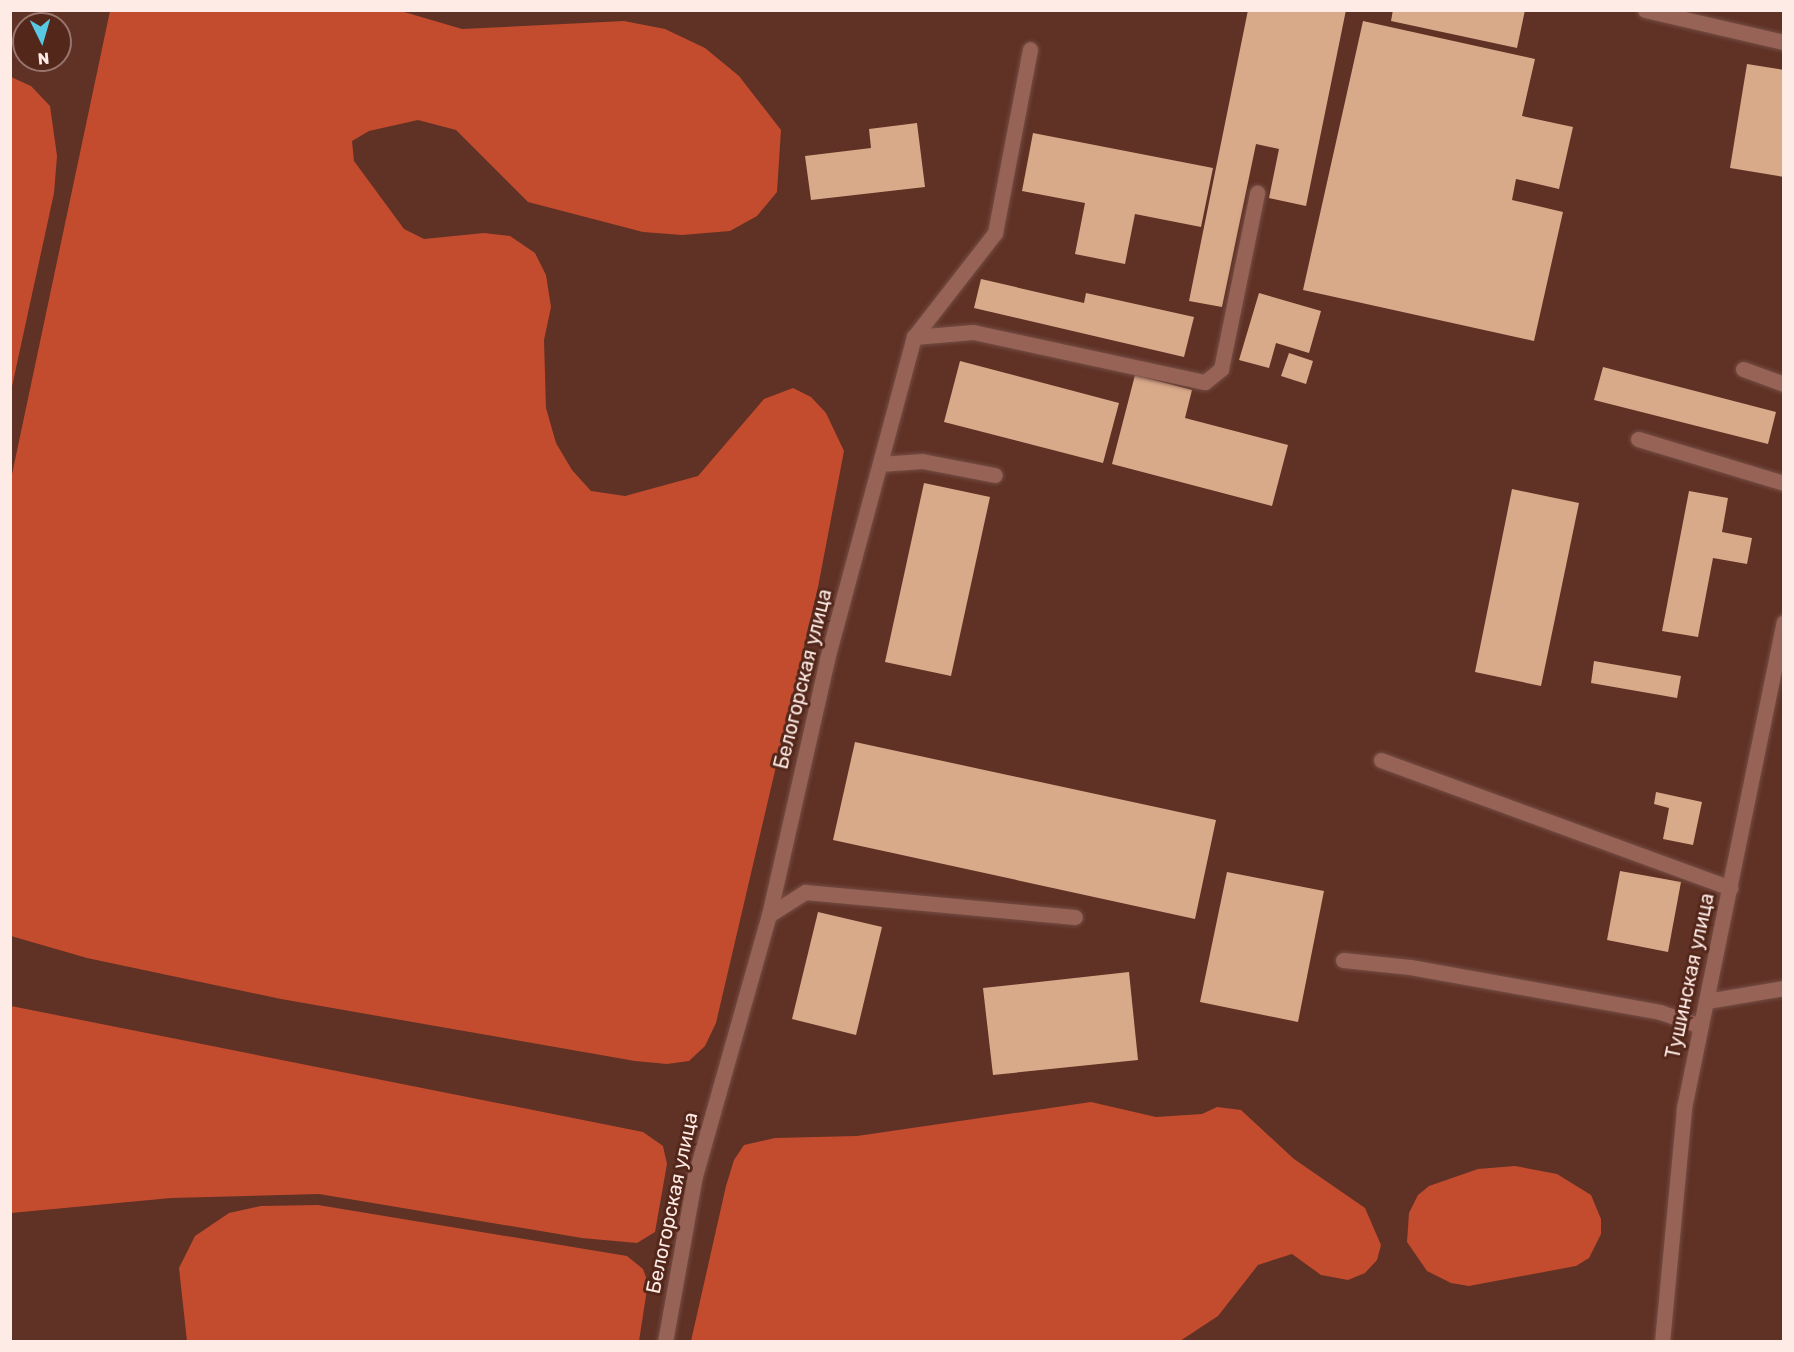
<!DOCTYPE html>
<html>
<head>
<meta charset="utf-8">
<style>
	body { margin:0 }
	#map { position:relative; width:1794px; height:1352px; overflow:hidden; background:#603125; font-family:Rubik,sans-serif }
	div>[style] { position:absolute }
	.forest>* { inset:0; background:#c34c2e }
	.building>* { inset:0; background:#d9aa8a }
	.roads { filter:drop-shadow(0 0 2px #744e45) drop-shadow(0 0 2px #744e45) }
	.minor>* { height:15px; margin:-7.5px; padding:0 7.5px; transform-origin:7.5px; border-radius:7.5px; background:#976356 }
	span { translate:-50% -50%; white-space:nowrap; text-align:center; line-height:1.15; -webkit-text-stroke:6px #54271b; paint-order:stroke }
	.street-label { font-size:20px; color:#feebe6 }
	.frame { position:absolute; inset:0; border:12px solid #feebe6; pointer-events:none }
	.north { position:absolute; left:12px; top:12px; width:60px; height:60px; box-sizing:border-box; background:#54271b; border:2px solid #98756c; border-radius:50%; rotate:175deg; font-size:16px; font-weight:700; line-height:24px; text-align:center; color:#feebe6 }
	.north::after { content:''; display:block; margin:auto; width:21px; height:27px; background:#57c9e3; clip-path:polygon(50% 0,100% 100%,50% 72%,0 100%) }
</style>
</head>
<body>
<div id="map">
	<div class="forest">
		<div style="clip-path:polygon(110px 11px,401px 11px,462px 29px,624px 21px,665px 29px,705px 48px,739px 76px,781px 130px,777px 192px,757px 216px,730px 231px,682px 235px,643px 232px,528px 202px,456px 130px,418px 120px,369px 131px,352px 141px,354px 161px,404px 229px,424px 239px,484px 233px,510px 236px,535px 253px,546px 275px,551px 307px,544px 340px,546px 408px,556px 443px,572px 470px,591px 491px,625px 496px,698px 476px,764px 399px,793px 388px,811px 397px,826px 413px,844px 451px,818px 587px,716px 1023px,705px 1046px,689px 1061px,667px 1064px,635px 1061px,281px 999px,87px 958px,11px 936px,11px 479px)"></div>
		<div style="clip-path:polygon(11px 77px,31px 86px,50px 106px,57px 156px,54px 193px,11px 391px)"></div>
		<div style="clip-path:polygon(11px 1006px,643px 1132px,663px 1146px,667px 1164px,655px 1232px,637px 1243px,582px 1238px,319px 1194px,171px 1198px,11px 1213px)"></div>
		<div style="clip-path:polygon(1091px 1102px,1156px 1117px,1202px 1114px,1217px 1107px,1241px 1110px,1294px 1159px,1365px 1208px,1381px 1245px,1377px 1260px,1365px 1273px,1348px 1280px,1321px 1275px,1292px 1254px,1258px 1265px,1218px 1316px,1180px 1341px,691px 1341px,726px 1186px,734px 1160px,744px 1145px,775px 1138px,857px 1136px)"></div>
		<div style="clip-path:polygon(1515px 1166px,1557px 1174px,1591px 1195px,1601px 1219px,1601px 1234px,1589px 1258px,1576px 1266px,1469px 1286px,1451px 1283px,1427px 1271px,1407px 1242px,1409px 1213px,1418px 1195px,1429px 1186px,1478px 1169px)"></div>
		<div style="clip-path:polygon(318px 1205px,627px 1256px,643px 1269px,648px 1283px,639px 1341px,187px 1341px,179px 1268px,195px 1236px,229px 1213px,261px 1206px)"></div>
	</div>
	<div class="building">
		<div style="clip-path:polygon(1248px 10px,1346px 10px,1306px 206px,1269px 198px,1279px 149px,1256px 144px,1222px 307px,1189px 301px)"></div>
		<div style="clip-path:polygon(1393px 10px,1525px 10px,1517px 48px,1391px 21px)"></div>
		<div style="clip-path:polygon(1363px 21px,1535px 59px,1522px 116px,1573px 127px,1559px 189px,1516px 179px,1512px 200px,1563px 212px,1534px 341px,1303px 290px)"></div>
		<div style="clip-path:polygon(1747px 64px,1784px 70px,1784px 177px,1730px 168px)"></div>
		<div style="clip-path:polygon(917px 123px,925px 187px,811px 200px,805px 156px,871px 148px,869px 129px)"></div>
		<div style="clip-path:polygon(1033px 133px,1213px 168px,1201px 227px,1135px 214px,1125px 264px,1075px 254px,1085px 203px,1022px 191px)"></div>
		<div style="clip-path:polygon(981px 279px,1084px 303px,1086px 293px,1194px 317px,1184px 357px,974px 308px)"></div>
		<div style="clip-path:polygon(1259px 293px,1321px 311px,1309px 353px,1276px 343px,1269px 368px,1239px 360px)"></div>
		<div style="clip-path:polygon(1289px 353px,1313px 361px,1306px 384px,1281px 376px)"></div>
		<div style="clip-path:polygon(960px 361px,1119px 403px,1103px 463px,944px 422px)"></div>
		<div style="clip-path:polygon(1603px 367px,1776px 412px,1768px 444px,1594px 400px)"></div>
		<div style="clip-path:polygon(1135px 375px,1192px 390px,1185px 418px,1288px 445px,1272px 506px,1112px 464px)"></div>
		<div style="clip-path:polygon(924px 483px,990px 497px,951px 676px,885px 662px)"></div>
		<div style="clip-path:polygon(1512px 489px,1579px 503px,1541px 686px,1475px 672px)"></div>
		<div style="clip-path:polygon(1689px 491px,1728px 498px,1722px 532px,1752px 538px,1747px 564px,1713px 558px,1698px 637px,1662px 631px)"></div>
		<div style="clip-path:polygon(1594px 661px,1681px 676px,1677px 698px,1591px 683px)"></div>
		<div style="clip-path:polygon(855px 742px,1216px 820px,1195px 919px,833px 840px)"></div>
		<div style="clip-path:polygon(1656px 792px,1702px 802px,1693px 845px,1663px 839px,1669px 808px,1654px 804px)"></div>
		<div style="clip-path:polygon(1620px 871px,1681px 882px,1668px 952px,1607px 940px)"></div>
		<div style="clip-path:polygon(1227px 872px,1324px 891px,1298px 1022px,1200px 1002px)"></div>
		<div style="clip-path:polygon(818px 912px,882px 927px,856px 1035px,792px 1019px)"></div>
		<div style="clip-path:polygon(1129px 972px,1138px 1060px,993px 1075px,983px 988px)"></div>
	</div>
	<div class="roads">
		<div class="minor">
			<div style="left:1645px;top:10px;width:143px;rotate:13deg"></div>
			<div style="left:914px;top:337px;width:59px;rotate:-4.8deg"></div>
			<div style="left:973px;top:332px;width:237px;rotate:12.2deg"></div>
			<div style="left:1205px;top:382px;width:21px;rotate:-39deg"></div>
			<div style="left:1221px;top:369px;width:180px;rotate:-78.4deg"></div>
			<div style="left:1743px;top:369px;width:44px;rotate:20.1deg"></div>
			<div style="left:1638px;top:439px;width:152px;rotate:16.8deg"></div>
			<div style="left:880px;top:464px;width:42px;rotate:-4.1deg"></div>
			<div style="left:922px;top:461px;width:74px;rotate:10.9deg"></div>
			<div style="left:1381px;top:760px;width:372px;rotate:20.1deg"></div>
			<div style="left:769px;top:915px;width:43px;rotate:-32.6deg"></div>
			<div style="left:805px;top:892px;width:271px;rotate:5.3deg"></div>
			<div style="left:1343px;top:960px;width:67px;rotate:6deg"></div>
			<div style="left:1410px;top:967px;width:254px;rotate:10.2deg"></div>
			<div style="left:1660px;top:1012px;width:43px;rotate:18.9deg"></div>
			<div style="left:1707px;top:1001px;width:78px;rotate:-9.6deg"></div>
			<div style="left:665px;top:1342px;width:169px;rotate:-79.8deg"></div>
			<div style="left:695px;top:1176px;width:271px;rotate:-74.2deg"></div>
			<div style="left:769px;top:915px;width:262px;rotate:-77.2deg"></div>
			<div style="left:827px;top:659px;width:334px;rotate:-74.9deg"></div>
			<div style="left:914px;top:337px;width:132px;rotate:-52.1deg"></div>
			<div style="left:995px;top:233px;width:187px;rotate:-79.2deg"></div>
			<div style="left:1662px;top:1342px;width:235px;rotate:-84.6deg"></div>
			<div style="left:1684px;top:1108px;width:496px;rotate:-78.4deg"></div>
		</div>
	</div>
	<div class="street-label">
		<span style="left:803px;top:679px;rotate:-76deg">Белогорская улица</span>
		<span style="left:1690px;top:976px;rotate:-78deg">Тушинская улица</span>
		<span style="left:672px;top:1203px;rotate:-78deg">Белогорская улица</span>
	</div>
	<div class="frame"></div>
	<div class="north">N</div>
</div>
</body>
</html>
